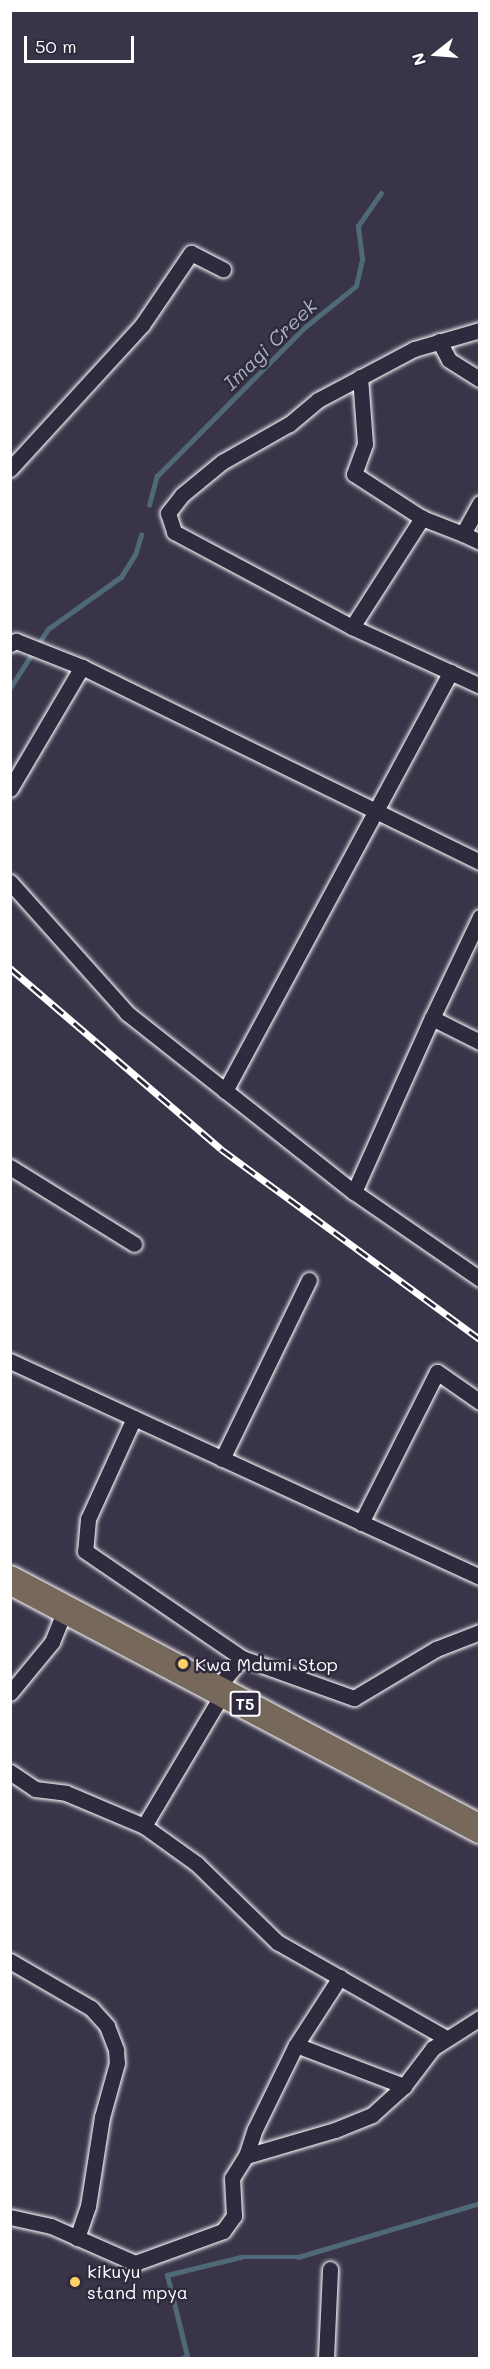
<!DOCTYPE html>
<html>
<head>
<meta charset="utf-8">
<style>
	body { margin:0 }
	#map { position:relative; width:490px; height:2369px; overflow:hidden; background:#3a3449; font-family:Mali,sans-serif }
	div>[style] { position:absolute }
	.stream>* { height:4.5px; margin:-2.25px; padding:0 2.25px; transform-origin:2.25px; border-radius:2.25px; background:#506978 }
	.roads { filter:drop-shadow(0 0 2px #fff) drop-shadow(0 0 2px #fff) }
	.street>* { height:15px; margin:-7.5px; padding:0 7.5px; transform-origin:7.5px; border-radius:7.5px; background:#2f2a3d }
	.highway>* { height:28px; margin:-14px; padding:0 14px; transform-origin:14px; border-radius:14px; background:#76695c }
	.rail>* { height:7px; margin-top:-3.5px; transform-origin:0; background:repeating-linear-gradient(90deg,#2f2a3d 0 14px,#fff 0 28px); box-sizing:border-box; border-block:2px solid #fff }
	.dots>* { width:16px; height:16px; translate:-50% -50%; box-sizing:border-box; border:3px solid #2f2a3d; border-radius:50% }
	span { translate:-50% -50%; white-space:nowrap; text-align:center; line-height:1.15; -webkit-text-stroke:5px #2f2a3d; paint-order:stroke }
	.shield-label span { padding:2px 4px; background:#2f2a3d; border:2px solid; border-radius:4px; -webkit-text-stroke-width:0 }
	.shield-label { font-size:16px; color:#fff; font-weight:700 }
	.poi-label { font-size:18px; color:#fff }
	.left { translate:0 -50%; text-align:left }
	.water-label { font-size:20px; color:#a8b4bc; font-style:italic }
	.frame { position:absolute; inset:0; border:12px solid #fff; pointer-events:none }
	.north { position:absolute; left:406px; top:24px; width:60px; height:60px; -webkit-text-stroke:4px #2f2a3d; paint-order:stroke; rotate:253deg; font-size:16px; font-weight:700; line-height:24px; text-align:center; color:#fff }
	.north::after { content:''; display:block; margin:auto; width:21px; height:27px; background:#fff; clip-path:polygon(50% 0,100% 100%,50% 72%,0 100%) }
	.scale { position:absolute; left:24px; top:36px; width:110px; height:27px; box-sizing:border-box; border:3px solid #fff; border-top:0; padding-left:8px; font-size:18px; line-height:21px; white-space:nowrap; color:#fff; -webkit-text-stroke:4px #2f2a3d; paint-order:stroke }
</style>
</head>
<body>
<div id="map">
	<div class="stream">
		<div style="left:149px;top:505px;width:30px;rotate:-75deg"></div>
		<div style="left:157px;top:476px;width:210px;rotate:-45.2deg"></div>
		<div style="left:305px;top:327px;width:65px;rotate:-38.8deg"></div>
		<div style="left:356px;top:286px;width:28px;rotate:-77deg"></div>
		<div style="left:362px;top:259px;width:33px;rotate:-97deg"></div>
		<div style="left:358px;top:226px;width:40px;rotate:-55.1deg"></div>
		<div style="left:10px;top:688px;width:70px;rotate:-57.2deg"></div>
		<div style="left:48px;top:629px;width:90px;rotate:-35.5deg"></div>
		<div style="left:121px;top:577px;width:26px;rotate:-58deg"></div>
		<div style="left:135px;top:555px;width:21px;rotate:-73deg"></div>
		<div style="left:182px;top:2358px;width:5px;rotate:-22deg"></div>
		<div style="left:187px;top:2356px;width:83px;rotate:-103.9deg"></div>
		<div style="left:167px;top:2275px;width:76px;rotate:-13.7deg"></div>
		<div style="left:241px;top:2257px;width:57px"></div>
		<div style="left:298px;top:2257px;width:190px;rotate:-16.5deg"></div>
	</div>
	<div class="roads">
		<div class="street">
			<div style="left:480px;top:330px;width:69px;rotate:163.9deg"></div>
			<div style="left:414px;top:349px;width:109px;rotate:152deg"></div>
			<div style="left:318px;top:400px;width:38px;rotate:140deg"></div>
			<div style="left:289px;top:424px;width:77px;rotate:150.4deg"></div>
			<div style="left:222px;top:462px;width:52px;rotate:140.5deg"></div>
			<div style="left:182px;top:495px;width:23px;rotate:128deg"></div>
			<div style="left:168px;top:513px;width:20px;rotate:72deg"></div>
			<div style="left:174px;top:532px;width:202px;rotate:28.1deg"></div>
			<div style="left:352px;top:627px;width:141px;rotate:24.7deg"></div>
			<div style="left:439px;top:341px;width:21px;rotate:62deg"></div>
			<div style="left:449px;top:360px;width:36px;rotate:32deg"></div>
			<div style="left:360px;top:377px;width:67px;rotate:85.7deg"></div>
			<div style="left:365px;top:444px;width:32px;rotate:110deg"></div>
			<div style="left:354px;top:474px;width:81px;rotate:32.9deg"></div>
			<div style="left:10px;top:469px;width:195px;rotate:-47.5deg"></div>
			<div style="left:142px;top:325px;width:87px;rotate:-55.8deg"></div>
			<div style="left:191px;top:253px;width:36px;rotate:27deg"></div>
			<div style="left:480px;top:503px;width:35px;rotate:119deg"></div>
			<div style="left:463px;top:534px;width:19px;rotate:25deg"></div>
			<div style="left:352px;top:627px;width:130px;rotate:-57.3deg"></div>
			<div style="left:422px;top:518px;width:44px;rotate:21.3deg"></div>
			<div style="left:10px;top:644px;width:7px;rotate:-27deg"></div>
			<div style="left:16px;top:641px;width:71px;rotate:21.5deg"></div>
			<div style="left:82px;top:667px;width:443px;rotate:26.1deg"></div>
			<div style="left:10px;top:789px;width:142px;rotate:-59.5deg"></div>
			<div style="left:10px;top:882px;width:176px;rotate:48.2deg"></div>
			<div style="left:127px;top:1013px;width:289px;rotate:38.3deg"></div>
			<div style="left:354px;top:1192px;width:153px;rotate:34.6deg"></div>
			<div style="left:432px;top:1018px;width:112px;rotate:-64.6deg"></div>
			<div style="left:225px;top:1091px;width:476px;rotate:-61.7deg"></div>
			<div style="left:10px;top:1167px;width:146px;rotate:31.8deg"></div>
			<div style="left:354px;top:1192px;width:191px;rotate:-65.9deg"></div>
			<div style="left:432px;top:1018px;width:54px;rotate:26.6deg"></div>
			<div style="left:10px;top:1361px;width:517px;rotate:24.68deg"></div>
			<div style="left:134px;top:1418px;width:111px;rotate:114.5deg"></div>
			<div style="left:88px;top:1519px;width:32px;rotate:95deg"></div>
			<div style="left:85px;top:1551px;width:190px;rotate:34.3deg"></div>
			<div style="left:242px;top:1658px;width:119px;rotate:19.7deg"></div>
			<div style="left:354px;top:1698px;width:96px;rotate:-30.9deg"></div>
			<div style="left:436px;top:1649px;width:47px;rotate:-21.1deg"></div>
			<div style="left:222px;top:1459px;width:199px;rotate:-64.1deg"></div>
			<div style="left:361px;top:1523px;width:169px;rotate:-63.3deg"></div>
			<div style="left:437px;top:1372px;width:52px;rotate:34.9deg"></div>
			<div style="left:216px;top:1689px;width:40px;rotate:-50deg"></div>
			<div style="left:10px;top:1693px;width:66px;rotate:-50.5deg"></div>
			<div style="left:52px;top:1642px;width:35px;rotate:-68deg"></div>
			<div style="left:10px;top:1772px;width:30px;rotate:34deg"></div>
			<div style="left:35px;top:1789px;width:31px;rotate:7deg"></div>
			<div style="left:66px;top:1793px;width:85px;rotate:22.9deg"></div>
			<div style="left:144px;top:1826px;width:65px;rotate:35.6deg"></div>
			<div style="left:197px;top:1864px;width:112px;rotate:44.3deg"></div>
			<div style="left:277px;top:1942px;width:194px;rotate:29.6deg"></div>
			<div style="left:144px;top:1826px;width:155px;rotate:-59.3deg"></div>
			<div style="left:10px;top:1961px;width:94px;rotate:30.1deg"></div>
			<div style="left:91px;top:2008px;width:24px;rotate:48deg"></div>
			<div style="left:107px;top:2026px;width:26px;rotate:69deg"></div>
			<div style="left:116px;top:2050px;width:13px;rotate:86deg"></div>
			<div style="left:117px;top:2063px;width:56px;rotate:105.5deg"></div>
			<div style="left:102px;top:2117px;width:90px;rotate:98.9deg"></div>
			<div style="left:88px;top:2206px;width:34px;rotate:109deg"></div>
			<div style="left:296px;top:2045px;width:116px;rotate:20.8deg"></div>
			<div style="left:246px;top:2156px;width:93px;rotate:-16.3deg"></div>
			<div style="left:335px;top:2130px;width:40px;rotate:-22deg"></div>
			<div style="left:372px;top:2115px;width:43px;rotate:-42.2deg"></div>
			<div style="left:404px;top:2086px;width:48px;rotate:-52.7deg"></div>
			<div style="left:433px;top:2048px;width:56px;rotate:-32.6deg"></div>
			<div style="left:10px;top:2217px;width:42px;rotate:12.4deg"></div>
			<div style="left:51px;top:2226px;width:92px;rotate:23.8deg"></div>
			<div style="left:135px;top:2263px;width:94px;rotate:-20deg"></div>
			<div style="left:223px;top:2231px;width:19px;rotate:-54deg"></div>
			<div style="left:234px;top:2216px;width:38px;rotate:-93deg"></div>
			<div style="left:232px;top:2178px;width:26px;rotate:-58deg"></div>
			<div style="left:246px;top:2156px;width:28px;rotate:-72deg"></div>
			<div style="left:255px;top:2129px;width:93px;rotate:-64deg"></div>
			<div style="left:296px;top:2045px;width:81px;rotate:-57.1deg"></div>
			<div style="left:326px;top:2358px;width:89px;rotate:-87.4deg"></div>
		</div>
		<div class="highway">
			<div style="left:10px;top:1580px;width:532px;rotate:27.91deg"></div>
		</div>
	</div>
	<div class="rail">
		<div style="left:10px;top:968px;width:278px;rotate:40.6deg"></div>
		<div style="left:221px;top:1149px;width:321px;rotate:36.3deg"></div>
	</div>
	<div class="dots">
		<div style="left:183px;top:1664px;background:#ffd166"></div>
		<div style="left:75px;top:2282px;background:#ffd166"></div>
	</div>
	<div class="shield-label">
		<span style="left:245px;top:1704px">T5</span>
	</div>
	<div class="poi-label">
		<span class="left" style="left:195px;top:1664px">Kwa Mdumi Stop</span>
		<span class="left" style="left:87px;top:2282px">kikuyu<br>stand mpya</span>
	</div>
	<div class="water-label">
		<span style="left:270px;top:344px;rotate:-44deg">Imagi Creek</span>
	</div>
	<div class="frame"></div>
	<div class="north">N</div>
	<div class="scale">50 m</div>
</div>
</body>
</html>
